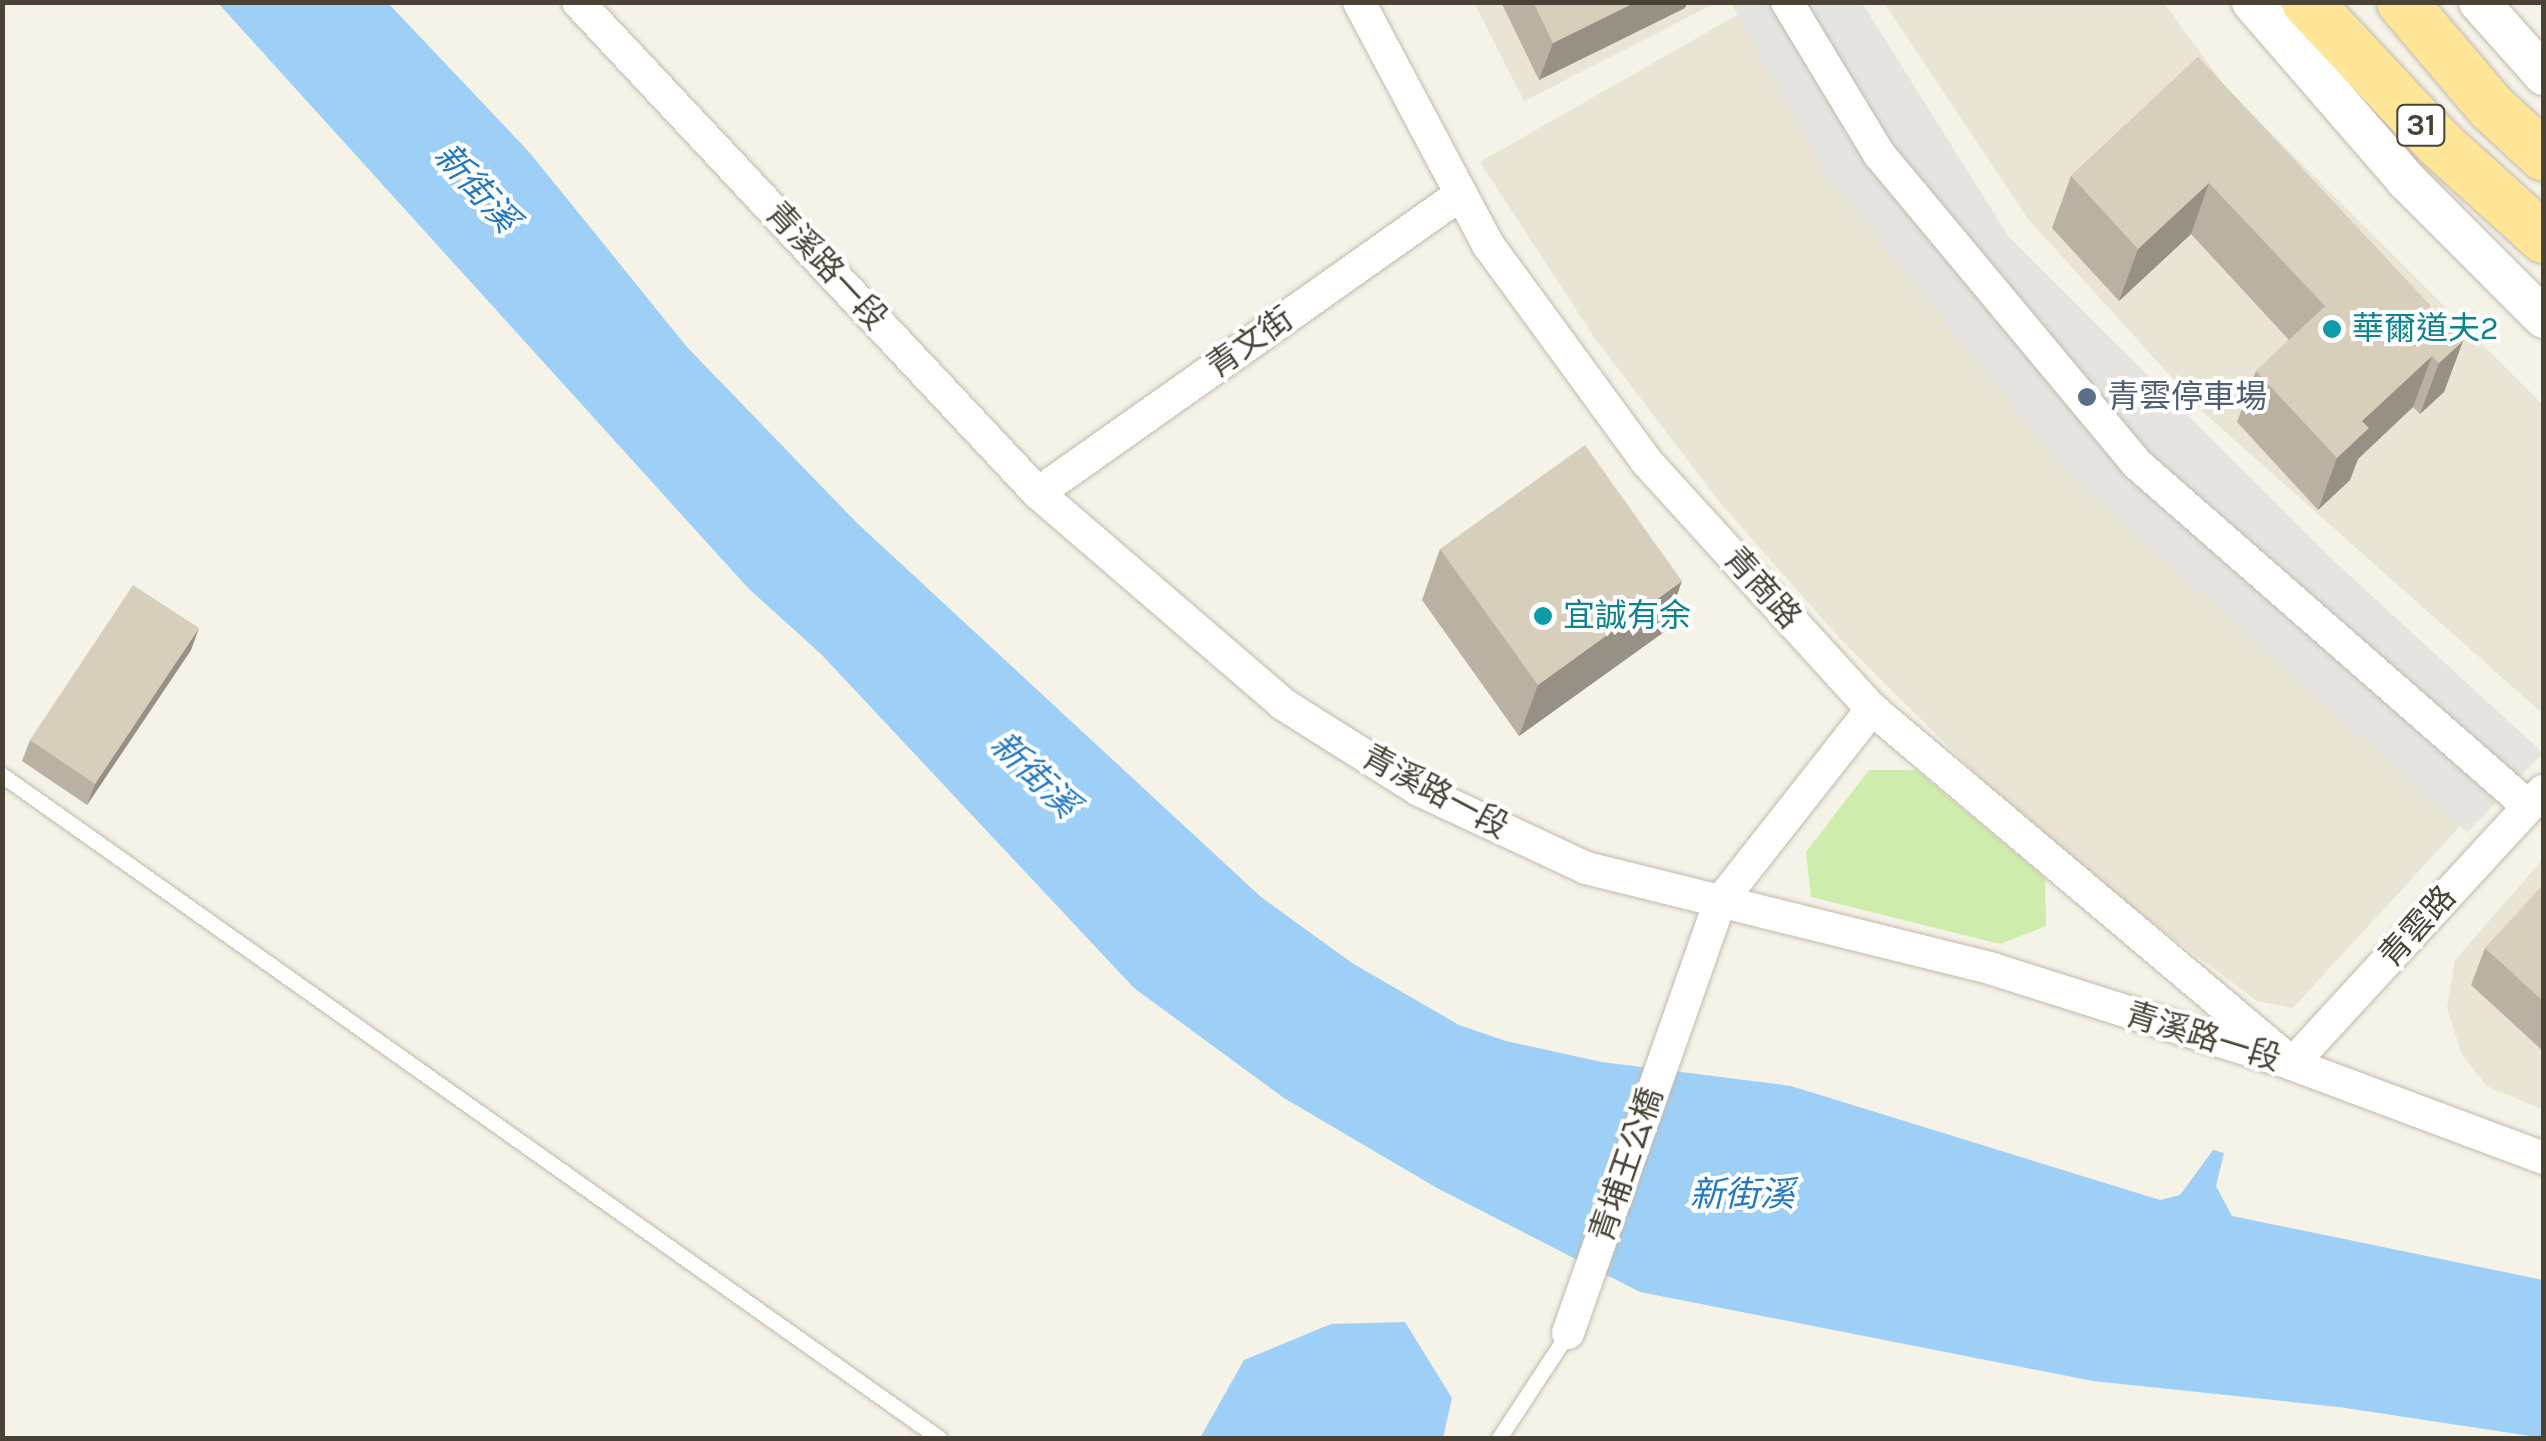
<!DOCTYPE html>
<html>
<head>
<meta charset="utf-8">
<style>
	body { margin:0 }
	#map { position:relative; width:2546px; height:1441px; overflow:hidden; background:#f5f2e8; font-family:Karla,"Noto Sans TC",sans-serif }
	div>[style] { position:absolute }
	.residential>* { inset:0; background:#eae4d5 }
	.green>* { inset:0; background:#ceedad }
	.parking>* { inset:0; background:#e6e4e0 }
	.water>* { inset:0; background:#9ed0f7 }
	.roads { filter:drop-shadow(0 0 2px #c2baa9) drop-shadow(0 0 2px #c2baa9) }
	.service>* { height:15px; margin:-7.5px; padding:0 7.5px; transform-origin:7.5px; border-radius:7.5px; background:#fff }
	.minor>* { height:32px; margin:-16px; padding:0 16px; transform-origin:16px; border-radius:16px; background:#fff }
	.tertiary>* { height:40px; margin:-20px; padding:0 20px; transform-origin:20px; border-radius:20px; background:#fff }
	.primary>* { height:50px; margin:-25px; padding:0 25px; transform-origin:25px; border-radius:25px; background:#ffe597 }
	.wall>* { inset:0; background:#bab1a2 }
	.shaded-wall>* { inset:0; background:#979084 }
	.building>* { inset:0; background:#d8cebc }
	.dots>* { width:28px; height:28px; translate:-50% -50%; box-sizing:border-box; border:5px solid #fff; border-radius:50% }
	span { translate:-50% -50%; white-space:nowrap; text-align:center; line-height:1.15; -webkit-text-stroke:8px #fff; paint-order:stroke }
	.shield-label span { padding:2px 8px; background:#fff; border:2px solid; border-radius:8px; -webkit-text-stroke-width:0 }
	.shield-label { font-size:30px; color:#494235; font-weight:700 }
	.street-label { font-size:32px; color:#494235 }
	.culture-label { font-size:32px; color:#0d838f }
	.left { translate:0 -50%; text-align:left }
	.service-label { font-size:32px; color:#4e5e75 }
	.water-label { font-size:35px; color:#2379c1; font-style:italic }
	.frame { position:absolute; inset:0; border:5px solid #494235; pointer-events:none }
</style>
</head>
<body>
<div id="map">
	<div class="residential">
		<div style="clip-path:polygon(1474px 3px,1716px 3px,1524px 101px)"></div>
		<div style="clip-path:polygon(1884px 3px,2164px 3px,2226px 88px,2543px 405px,2543px 714px,2203px 412px,2028px 219px)"></div>
		<div style="clip-path:polygon(1746px 10px,2487px 797px,2293px 1008px,2257px 1001px,2046px 843px,1842px 641px,1721px 504px,1594px 337px,1480px 162px)"></div>
		<div style="clip-path:polygon(2543px 859px,2543px 1110px,2487px 1086px,2462px 1055px,2447px 1008px,2455px 960px)"></div>
	</div>
	<div class="green">
		<div style="clip-path:polygon(1869px 770px,1916px 770px,2045px 878px,2046px 926px,2000px 944px,1811px 897px,1806px 852px)"></div>
	</div>
	<div class="parking">
		<div style="clip-path:polygon(1731px 3px,1862px 3px,2009px 237px,2335px 562px,2543px 753px,2467px 833px,2064px 469px,1824px 171px)"></div>
	</div>
	<div class="water">
		<div style="clip-path:polygon(218px 3px,388px 3px,530px 153px,687px 347px,857px 523px,1261px 897px,1352px 963px,1459px 1025px,1506px 1041px,1602px 1062px,1791px 1086px,2160px 1200px,2180px 1195px,2213px 1150px,2224px 1153px,2216px 1186px,2232px 1216px,2543px 1280px,2543px 1438px,2339px 1407px,2093px 1381px,1640px 1292px,1437px 1188px,1284px 1098px,1134px 988px,821px 654px,748px 588px)"></div>
		<div style="clip-path:polygon(1405px 1322px,1452px 1398px,1443px 1438px,1200px 1438px,1244px 1360px,1331px 1324px)"></div>
	</div>
	<div class="roads">
		<div class="service">
			<div style="left:2px;top:775px;width:1148px;rotate:35.28deg"></div>
			<div style="left:1499px;top:1438px;width:126px;rotate:-56.7deg"></div>
		</div>
		<div class="minor">
			<div style="left:578px;top:2px;width:673px;rotate:46.87deg"></div>
			<div style="left:1038px;top:493px;width:323px;rotate:40.7deg"></div>
			<div style="left:1283px;top:704px;width:161px;rotate:32.3deg"></div>
			<div style="left:1419px;top:790px;width:184px;rotate:25deg"></div>
			<div style="left:1586px;top:868px;width:419px;rotate:13.9deg"></div>
			<div style="left:1993px;top:969px;width:314px;rotate:17.6deg"></div>
			<div style="left:2292px;top:1064px;width:269px;rotate:20.5deg"></div>
			<div style="left:1359px;top:2px;width:276px;rotate:62deg"></div>
			<div style="left:1489px;top:246px;width:268px;rotate:53.8deg"></div>
			<div style="left:1647px;top:462px;width:334px;rotate:47.7deg"></div>
			<div style="left:1872px;top:709px;width:543px;rotate:40.14deg"></div>
			<div style="left:1787px;top:2px;width:178px;rotate:58.8deg"></div>
			<div style="left:1879px;top:154px;width:402px;rotate:50.2deg"></div>
			<div style="left:2136px;top:463px;width:521px;rotate:41.19deg"></div>
			<div style="left:1038px;top:493px;width:518px;rotate:-35.25deg"></div>
			<div style="left:2292px;top:1064px;width:371px;rotate:-47.4deg"></div>
			<div style="left:1568px;top:1333px;width:457px;rotate:-70.6deg"></div>
			<div style="left:1720px;top:902px;width:246px;rotate:-51.8deg"></div>
		</div>
		<div class="tertiary">
			<div style="left:2252px;top:2px;width:235px;rotate:49.1deg"></div>
			<div style="left:2406px;top:180px;width:195px;rotate:45deg"></div>
			<div style="left:2479px;top:2px;width:98px;rotate:48.3deg"></div>
		</div>
		<div class="primary">
			<div style="left:2307px;top:2px;width:196px;rotate:46.9deg"></div>
			<div style="left:2441px;top:145px;width:139px;rotate:42.1deg"></div>
			<div style="left:2402px;top:2px;width:138px;rotate:49.7deg"></div>
			<div style="left:2491px;top:107px;width:72px;rotate:42.8deg"></div>
		</div>
	</div>
	<div class="wall">
		<div style="clip-path:polygon(1501px 2px,1687px 2px,1685px 8px,1539px 80px)"></div>
		<div style="clip-path:polygon(2198px 57px,2463px 341px,2444px 392px,2420px 414px,2413px 407px,2358px 459px,2350px 480px,2318px 510px,2237px 422px,2256px 371px,2289px 340px,2191px 234px,2119px 301px,2052px 228px,2071px 176px)"></div>
		<div style="clip-path:polygon(1440px 549px,1664px 632px,1519px 736px,1422px 600px)"></div>
		<div style="clip-path:polygon(191px 650px,87px 805px,22px 761px,30px 740px)"></div>
		<div style="clip-path:polygon(2544px 891px,2544px 1052px,2471px 985px,2485px 948px)"></div>
	</div>
	<div class="shaded-wall">
		<div style="clip-path:polygon(1636px 2px,1687px 2px,1685px 8px,1539px 80px,1553px 43px)"></div>
		<div style="clip-path:polygon(2209px 183px,2191px 234px,2119px 301px,2138px 249px)"></div>
		<div style="clip-path:polygon(2463px 341px,2444px 392px,2420px 414px,2439px 363px)"></div>
		<div style="clip-path:polygon(2432px 356px,2413px 407px,2358px 459px,2350px 480px,2318px 510px,2337px 458px,2362px 421px)"></div>
		<div style="clip-path:polygon(1682px 581px,1664px 632px,1519px 736px,1538px 685px)"></div>
		<div style="clip-path:polygon(199px 628px,191px 650px,87px 805px,95px 784px)"></div>
	</div>
	<div class="building">
		<div style="clip-path:polygon(1533px 2px,1636px 2px,1553px 43px)"></div>
		<div style="clip-path:polygon(2198px 57px,2463px 341px,2439px 363px,2432px 356px,2362px 421px,2369px 428px,2337px 458px,2256px 371px,2325px 306px,2209px 183px,2138px 249px,2071px 176px)"></div>
		<div style="clip-path:polygon(1585px 445px,1682px 581px,1538px 685px,1440px 549px)"></div>
		<div style="clip-path:polygon(133px 585px,199px 628px,95px 784px,30px 740px)"></div>
		<div style="clip-path:polygon(2540px 888px,2544px 891px,2544px 1002px,2485px 948px)"></div>
	</div>
	<div class="dots">
		<div style="left:2332px;top:329px;background:#0f9aa8"></div>
		<div style="left:2087px;top:397px;background:#5c6f8a"></div>
		<div style="left:1543px;top:616px;background:#0f9aa8"></div>
	</div>
	<div class="shield-label">
		<span style="left:2421px;top:125px">31</span>
	</div>
	<div class="street-label">
		<span style="left:826px;top:266px;rotate:47deg">青溪路一段</span>
		<span style="left:1250px;top:343px;rotate:-35deg">青文街</span>
		<span style="left:1762px;top:588px;rotate:48deg">青商路</span>
		<span style="left:1435px;top:792px;rotate:28deg">青溪路一段</span>
		<span style="left:2418px;top:927px;rotate:-48deg">青雲路</span>
		<span style="left:2203px;top:1037px;rotate:17deg">青溪路一段</span>
		<span style="left:1627px;top:1165px;rotate:-71deg">青埔王公橋</span>
	</div>
	<div class="culture-label">
		<span class="left" style="left:2352px;top:329px">華爾道夫2</span>
		<span class="left" style="left:1563px;top:616px">宜誠有余</span>
	</div>
	<div class="service-label">
		<span class="left" style="left:2107px;top:397px">青雲停車場</span>
	</div>
	<div class="water-label">
		<span style="left:476px;top:188px;rotate:48deg">新街溪</span>
		<span style="left:1034px;top:775px;rotate:44deg">新街溪</span>
		<span style="left:1742px;top:1195px">新街溪</span>
	</div>
	<div class="frame"></div>
</div>
</body>
</html>
